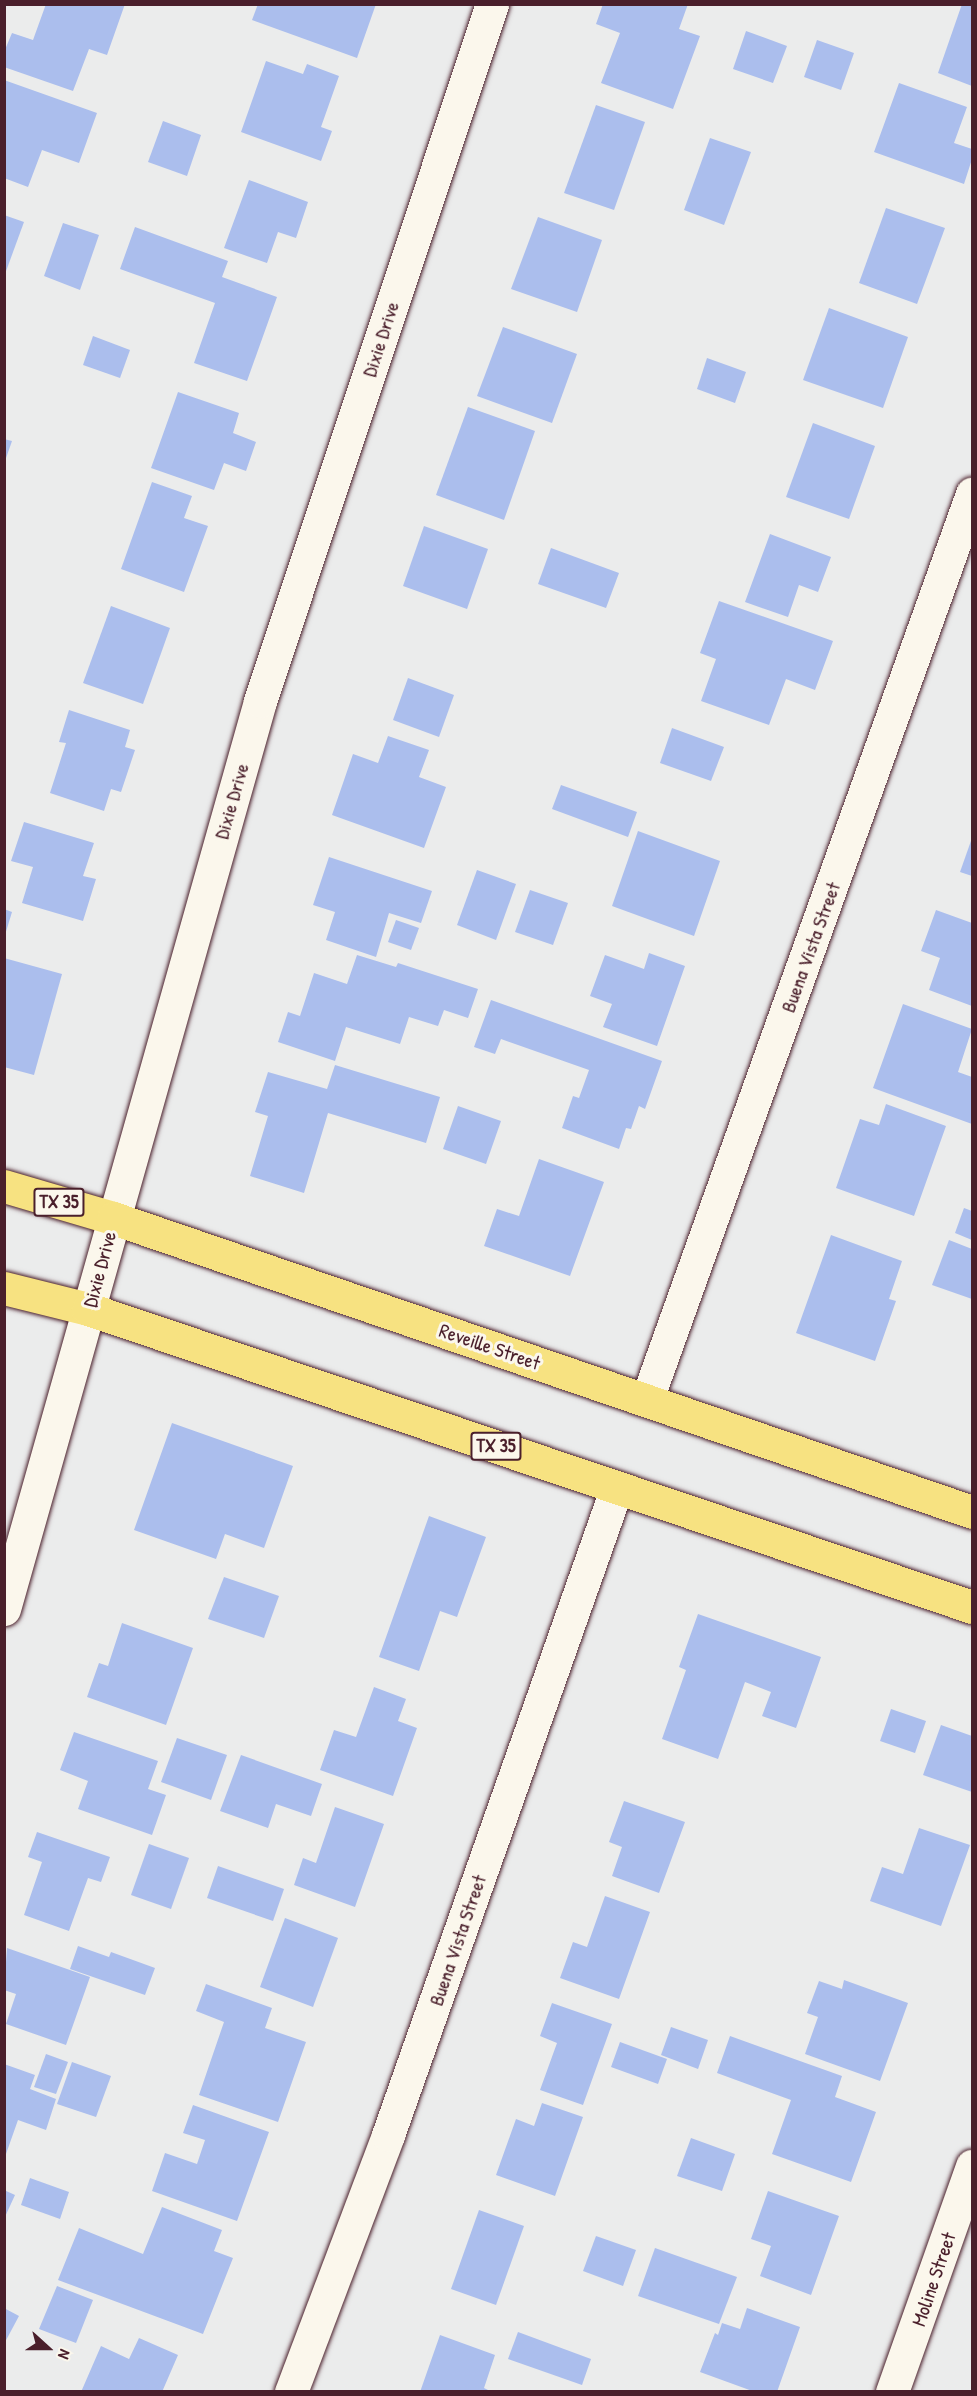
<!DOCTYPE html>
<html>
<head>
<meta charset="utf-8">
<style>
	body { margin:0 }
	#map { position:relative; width:977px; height:2396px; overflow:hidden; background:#ebecec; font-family:"Patrick Hand",sans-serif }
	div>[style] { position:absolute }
	.building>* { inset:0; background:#abbeed }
	.roads { filter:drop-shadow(0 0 2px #4a1f2b) drop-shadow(0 0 2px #4a1f2b) }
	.street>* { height:33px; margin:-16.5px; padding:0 16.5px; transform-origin:16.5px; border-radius:16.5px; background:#fbf7ec }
	.secondary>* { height:33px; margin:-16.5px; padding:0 16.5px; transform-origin:16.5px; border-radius:16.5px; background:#fbf7ec }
	.primary>* { height:33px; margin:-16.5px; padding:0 16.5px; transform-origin:16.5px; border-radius:16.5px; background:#f7e281 }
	span { translate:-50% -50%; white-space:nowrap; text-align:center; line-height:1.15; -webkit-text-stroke:6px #fbf7ec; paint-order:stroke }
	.shield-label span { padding:2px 4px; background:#fbf7ec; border:2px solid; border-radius:4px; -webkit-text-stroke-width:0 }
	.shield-label { font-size:18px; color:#4a1f2b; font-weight:700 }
	.street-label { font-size:20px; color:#4a1f2b }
	.frame { position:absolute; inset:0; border:6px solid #4a1f2b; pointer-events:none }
	.north { position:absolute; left:18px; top:2318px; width:60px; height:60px; -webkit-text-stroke:4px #fbf7ec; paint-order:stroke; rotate:111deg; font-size:16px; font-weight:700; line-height:24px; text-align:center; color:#4a1f2b }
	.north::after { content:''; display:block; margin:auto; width:21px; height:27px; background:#4a1f2b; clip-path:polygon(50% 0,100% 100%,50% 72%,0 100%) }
</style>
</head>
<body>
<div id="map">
	<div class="building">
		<div style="clip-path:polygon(46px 4px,125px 4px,107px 55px,89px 49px,73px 91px,4px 67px,4px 52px,12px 33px,33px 40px)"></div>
		<div style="clip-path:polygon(258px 4px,376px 4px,357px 58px,252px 20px)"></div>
		<div style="clip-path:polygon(603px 4px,688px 4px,679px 29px,700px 36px,673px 109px,601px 83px,620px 33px,596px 24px)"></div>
		<div style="clip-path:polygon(962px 4px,972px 4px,972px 86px,938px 73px)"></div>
		<div style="clip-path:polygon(746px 31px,787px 46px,773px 83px,733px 69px)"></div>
		<div style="clip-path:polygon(817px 40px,854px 53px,841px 90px,804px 77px)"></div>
		<div style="clip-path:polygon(266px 61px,303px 74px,307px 64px,339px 76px,321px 127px,332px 131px,321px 161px,241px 132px)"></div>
		<div style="clip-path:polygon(4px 80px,97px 113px,79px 163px,42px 150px,28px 187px,4px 178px)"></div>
		<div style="clip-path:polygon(899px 83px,967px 107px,954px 143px,972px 149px,972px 159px,964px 184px,874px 152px)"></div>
		<div style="clip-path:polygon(596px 105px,645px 122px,614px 210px,564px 193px)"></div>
		<div style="clip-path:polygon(163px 121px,201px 135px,187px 176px,148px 162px)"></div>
		<div style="clip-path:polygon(710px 138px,751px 152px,724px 225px,684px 210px)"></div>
		<div style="clip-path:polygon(249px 180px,308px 202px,296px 238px,278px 232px,267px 263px,224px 248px)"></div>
		<div style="clip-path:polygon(886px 208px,945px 228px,917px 304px,859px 283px)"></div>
		<div style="clip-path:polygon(4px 215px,24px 222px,5px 274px,4px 274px)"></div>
		<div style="clip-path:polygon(538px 217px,602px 240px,577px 312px,511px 289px)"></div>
		<div style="clip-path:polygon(63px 223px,99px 235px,80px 290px,44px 276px)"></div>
		<div style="clip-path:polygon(135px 227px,228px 261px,222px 277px,277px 297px,247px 381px,194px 363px,215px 303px,120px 269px)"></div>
		<div style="clip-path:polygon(829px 308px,908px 337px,883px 408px,803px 380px)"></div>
		<div style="clip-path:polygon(503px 327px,577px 354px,552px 423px,477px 396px)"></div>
		<div style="clip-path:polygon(93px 336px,130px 350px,120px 378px,83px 365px)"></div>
		<div style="clip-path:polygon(707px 358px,746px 372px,735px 403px,697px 389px)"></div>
		<div style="clip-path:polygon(178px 392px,239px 413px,233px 433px,256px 442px,246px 471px,224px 463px,214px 490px,151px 468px)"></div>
		<div style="clip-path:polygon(468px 407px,535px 431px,504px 520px,436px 495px)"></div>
		<div style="clip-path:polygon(813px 423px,875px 446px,849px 519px,786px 497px)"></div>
		<div style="clip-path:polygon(4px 439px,12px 441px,5px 461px,4px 461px)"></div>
		<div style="clip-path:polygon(152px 482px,192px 496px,184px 518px,208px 526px,184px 592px,121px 569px)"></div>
		<div style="clip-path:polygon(424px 526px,488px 549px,467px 609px,403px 586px)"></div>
		<div style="clip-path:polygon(770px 534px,831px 557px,818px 592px,799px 585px,788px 617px,745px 602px)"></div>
		<div style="clip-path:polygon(551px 548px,619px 573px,606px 608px,538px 584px)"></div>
		<div style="clip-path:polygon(719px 601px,833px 641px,815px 690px,786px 679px,769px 725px,701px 701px,716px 659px,700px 653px)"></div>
		<div style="clip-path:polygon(111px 606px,170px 628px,143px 704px,83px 683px)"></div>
		<div style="clip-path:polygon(408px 678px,454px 695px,439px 737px,393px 720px)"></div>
		<div style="clip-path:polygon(69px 710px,130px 730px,125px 747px,135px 750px,121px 792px,111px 789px,104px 811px,50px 793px,66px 743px,59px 742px)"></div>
		<div style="clip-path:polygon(672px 728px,724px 747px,711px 781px,660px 763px)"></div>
		<div style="clip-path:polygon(388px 736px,429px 750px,419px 777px,446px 787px,424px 848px,332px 815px,353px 754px,378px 763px)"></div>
		<div style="clip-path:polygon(561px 785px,637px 812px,628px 837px,552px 809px)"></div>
		<div style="clip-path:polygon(24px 822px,94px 843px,83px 876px,96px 879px,83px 921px,22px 903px,33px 867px,11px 861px)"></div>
		<div style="clip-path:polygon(638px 831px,720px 861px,694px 936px,612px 906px)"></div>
		<div style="clip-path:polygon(972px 838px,972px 876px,960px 872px)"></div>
		<div style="clip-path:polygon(329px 857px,432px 891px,421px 923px,389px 913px,376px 957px,326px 940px,335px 912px,313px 905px)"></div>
		<div style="clip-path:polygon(477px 870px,516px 884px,496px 940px,457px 925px)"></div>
		<div style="clip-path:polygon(530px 890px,568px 903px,553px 945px,515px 932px)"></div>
		<div style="clip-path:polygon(4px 909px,12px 912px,5px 935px,4px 935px)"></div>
		<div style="clip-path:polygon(936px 910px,972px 923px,972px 1006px,929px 990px,940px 958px,921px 951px)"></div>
		<div style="clip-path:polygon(396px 920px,419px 928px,411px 950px,388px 942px)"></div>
		<div style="clip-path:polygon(649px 953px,685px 966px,657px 1046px,603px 1027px,612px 1004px,590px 996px,605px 955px,644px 969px)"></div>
		<div style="clip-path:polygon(357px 955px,396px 967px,398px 963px,478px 989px,468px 1018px,444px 1010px,438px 1026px,409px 1017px,400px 1044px,346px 1027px,335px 1061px,278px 1042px,288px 1012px,300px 1016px,314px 973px,347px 984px)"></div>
		<div style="clip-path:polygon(4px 958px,62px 974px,34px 1075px,4px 1067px)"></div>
		<div style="clip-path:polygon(491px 1000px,662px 1061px,645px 1109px,639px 1106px,631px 1129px,626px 1128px,619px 1149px,562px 1128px,573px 1096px,579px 1098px,589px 1070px,501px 1039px,495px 1054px,474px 1047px)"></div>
		<div style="clip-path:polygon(903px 1004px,972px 1029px,958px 1072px,972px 1077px,972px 1124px,873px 1088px)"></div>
		<div style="clip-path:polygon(335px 1065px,440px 1097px,426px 1143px,328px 1113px,304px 1193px,250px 1176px,268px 1116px,255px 1112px,268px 1072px,327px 1089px)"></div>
		<div style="clip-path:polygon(886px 1104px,946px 1126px,914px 1216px,836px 1188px,860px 1119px,879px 1125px)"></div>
		<div style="clip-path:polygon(458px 1106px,501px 1121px,486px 1164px,443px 1149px)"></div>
		<div style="clip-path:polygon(539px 1159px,604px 1182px,570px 1276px,484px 1246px,497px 1209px,519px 1216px)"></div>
		<div style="clip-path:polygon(964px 1208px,972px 1211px,972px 1240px,955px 1233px)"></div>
		<div style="clip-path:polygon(831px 1235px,902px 1261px,889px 1299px,896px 1301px,875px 1361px,796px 1333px)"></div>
		<div style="clip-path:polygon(949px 1240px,972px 1249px,972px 1299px,932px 1285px)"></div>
		<div style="clip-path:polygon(172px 1423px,293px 1466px,264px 1548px,225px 1534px,216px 1559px,134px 1530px)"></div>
		<div style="clip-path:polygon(429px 1516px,486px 1537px,457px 1617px,440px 1611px,419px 1671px,379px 1657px)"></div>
		<div style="clip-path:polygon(224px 1577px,279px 1596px,264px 1638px,208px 1619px)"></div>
		<div style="clip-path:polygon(698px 1614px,821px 1657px,796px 1728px,762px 1716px,771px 1692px,745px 1682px,718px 1759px,662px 1739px,686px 1670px,679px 1667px)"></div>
		<div style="clip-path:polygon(122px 1623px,193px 1648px,166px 1725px,87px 1697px,99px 1663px,108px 1666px)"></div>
		<div style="clip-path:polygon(374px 1687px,406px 1699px,398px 1721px,417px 1728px,393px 1796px,320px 1770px,334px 1730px,356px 1737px)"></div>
		<div style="clip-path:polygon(891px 1709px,926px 1721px,915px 1753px,880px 1741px)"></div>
		<div style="clip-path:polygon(941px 1725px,972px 1736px,972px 1792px,923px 1775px)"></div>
		<div style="clip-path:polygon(74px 1732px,158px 1761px,148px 1789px,166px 1795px,152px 1835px,78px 1809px,88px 1781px,60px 1770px)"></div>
		<div style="clip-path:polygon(177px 1738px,227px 1755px,211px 1800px,161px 1782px)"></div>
		<div style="clip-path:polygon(241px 1755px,322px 1784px,311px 1816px,276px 1804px,268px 1828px,220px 1811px)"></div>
		<div style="clip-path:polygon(624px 1801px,685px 1822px,659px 1893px,612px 1876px,622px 1847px,609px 1842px)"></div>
		<div style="clip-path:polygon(335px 1807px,384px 1824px,355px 1907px,294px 1885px,303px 1858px,316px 1863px)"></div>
		<div style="clip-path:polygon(919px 1828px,970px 1845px,941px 1926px,870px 1901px,882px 1867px,903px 1874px)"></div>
		<div style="clip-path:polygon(37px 1832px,110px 1857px,101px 1882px,88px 1878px,69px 1931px,24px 1915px,42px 1862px,28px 1857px)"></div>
		<div style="clip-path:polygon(149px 1844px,189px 1858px,171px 1909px,131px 1895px)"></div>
		<div style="clip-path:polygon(218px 1866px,284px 1889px,273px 1921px,207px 1898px)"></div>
		<div style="clip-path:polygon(605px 1896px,650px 1912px,619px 1999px,560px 1978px,573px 1942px,587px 1947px)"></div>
		<div style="clip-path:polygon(285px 1918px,338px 1938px,313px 2007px,260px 1987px)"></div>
		<div style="clip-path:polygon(78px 1946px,109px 1957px,111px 1952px,155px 1968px,145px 1995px,70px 1969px)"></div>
		<div style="clip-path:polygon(7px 1948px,90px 1977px,66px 2045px,6px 2024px,16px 1994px,4px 1990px)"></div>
		<div style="clip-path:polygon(844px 1980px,908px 2003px,880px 2081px,805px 2054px,818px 2017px,807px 2013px,819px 1981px,842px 1989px)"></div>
		<div style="clip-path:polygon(206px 1984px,272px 2008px,265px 2028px,306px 2042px,278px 2122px,199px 2095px,224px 2022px,196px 2011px)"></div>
		<div style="clip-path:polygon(552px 2003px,612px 2024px,583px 2105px,540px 2090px,557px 2043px,540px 2036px)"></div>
		<div style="clip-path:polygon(671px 2027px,708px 2040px,698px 2069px,661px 2055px)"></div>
		<div style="clip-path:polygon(730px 2036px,842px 2076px,835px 2097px,876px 2112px,851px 2182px,772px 2154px,791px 2100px,717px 2073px)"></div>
		<div style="clip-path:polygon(620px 2042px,667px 2059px,658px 2084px,611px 2067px)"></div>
		<div style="clip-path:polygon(46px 2054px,68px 2062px,56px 2094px,34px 2087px)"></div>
		<div style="clip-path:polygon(72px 2062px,111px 2076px,96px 2117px,57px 2104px)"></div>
		<div style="clip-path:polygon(4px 2064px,35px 2075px,30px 2089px,56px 2099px,46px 2130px,18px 2120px,6px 2154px)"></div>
		<div style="clip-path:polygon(542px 2103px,583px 2117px,555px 2196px,496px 2175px,516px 2119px,534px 2126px)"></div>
		<div style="clip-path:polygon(193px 2105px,269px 2132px,237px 2221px,152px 2191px,165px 2153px,197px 2164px,205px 2140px,183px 2133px)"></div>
		<div style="clip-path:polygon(691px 2138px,735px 2154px,722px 2191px,677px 2176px)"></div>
		<div style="clip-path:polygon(30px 2178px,69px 2192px,60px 2219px,21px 2205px)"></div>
		<div style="clip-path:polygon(4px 2190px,15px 2195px,4px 2219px)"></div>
		<div style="clip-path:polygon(768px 2191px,839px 2216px,811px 2295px,760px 2276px,771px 2246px,751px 2239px)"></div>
		<div style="clip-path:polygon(162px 2207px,222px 2230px,214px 2251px,233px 2258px,203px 2334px,58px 2280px,79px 2228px,143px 2254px)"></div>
		<div style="clip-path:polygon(479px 2210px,524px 2226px,496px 2305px,451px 2289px)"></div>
		<div style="clip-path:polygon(596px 2236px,636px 2250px,623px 2286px,583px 2271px)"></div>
		<div style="clip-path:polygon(655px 2248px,737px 2277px,719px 2324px,638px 2296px)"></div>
		<div style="clip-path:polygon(57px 2286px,93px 2300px,76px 2343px,39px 2329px)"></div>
		<div style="clip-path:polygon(4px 2308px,19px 2316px,4px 2344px)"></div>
		<div style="clip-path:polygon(747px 2308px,800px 2327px,777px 2392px,755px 2392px,700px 2372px,715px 2333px,718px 2335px,722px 2323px,740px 2329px)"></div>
		<div style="clip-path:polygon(518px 2332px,591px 2359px,582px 2385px,508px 2359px)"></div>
		<div style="clip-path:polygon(440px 2335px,495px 2355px,484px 2388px,492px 2392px,420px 2392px)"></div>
		<div style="clip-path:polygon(139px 2338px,178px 2355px,162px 2392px,81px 2392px,101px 2346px,129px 2359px)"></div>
	</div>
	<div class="roads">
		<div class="street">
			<div style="left:647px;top:1399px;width:962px;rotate:-70.25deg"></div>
			<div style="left:291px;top:2392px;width:275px;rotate:-69.3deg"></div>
			<div style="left:388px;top:2135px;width:687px;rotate:-70.54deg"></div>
			<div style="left:892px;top:2392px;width:240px;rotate:-70.5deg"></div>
		</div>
		<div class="secondary">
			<div style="left:4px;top:1609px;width:943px;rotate:-74.25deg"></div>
			<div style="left:260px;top:701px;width:735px;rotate:-71.59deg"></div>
		</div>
		<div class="primary">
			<div style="left:4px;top:1186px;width:114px;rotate:16.4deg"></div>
			<div style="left:113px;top:1218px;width:908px;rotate:18.89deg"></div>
			<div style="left:4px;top:1288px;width:87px;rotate:14deg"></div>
			<div style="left:88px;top:1309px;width:933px;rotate:18.63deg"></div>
		</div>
	</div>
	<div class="shield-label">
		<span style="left:59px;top:1202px">TX 35</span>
		<span style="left:496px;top:1446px">TX 35</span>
	</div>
	<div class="street-label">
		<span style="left:380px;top:339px;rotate:-72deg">Dixie Drive</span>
		<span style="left:231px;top:801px;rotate:-74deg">Dixie Drive</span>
		<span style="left:810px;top:947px;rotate:-70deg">Buena Vista Street</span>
		<span style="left:99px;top:1269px;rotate:-75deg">Dixie Drive</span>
		<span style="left:490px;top:1346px;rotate:19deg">Reveille Street</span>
		<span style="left:457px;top:1940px;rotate:-71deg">Buena Vista Street</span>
		<span style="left:933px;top:2279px;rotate:-71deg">Moline Street</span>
	</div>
	<div class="frame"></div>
	<div class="north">N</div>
</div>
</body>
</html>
